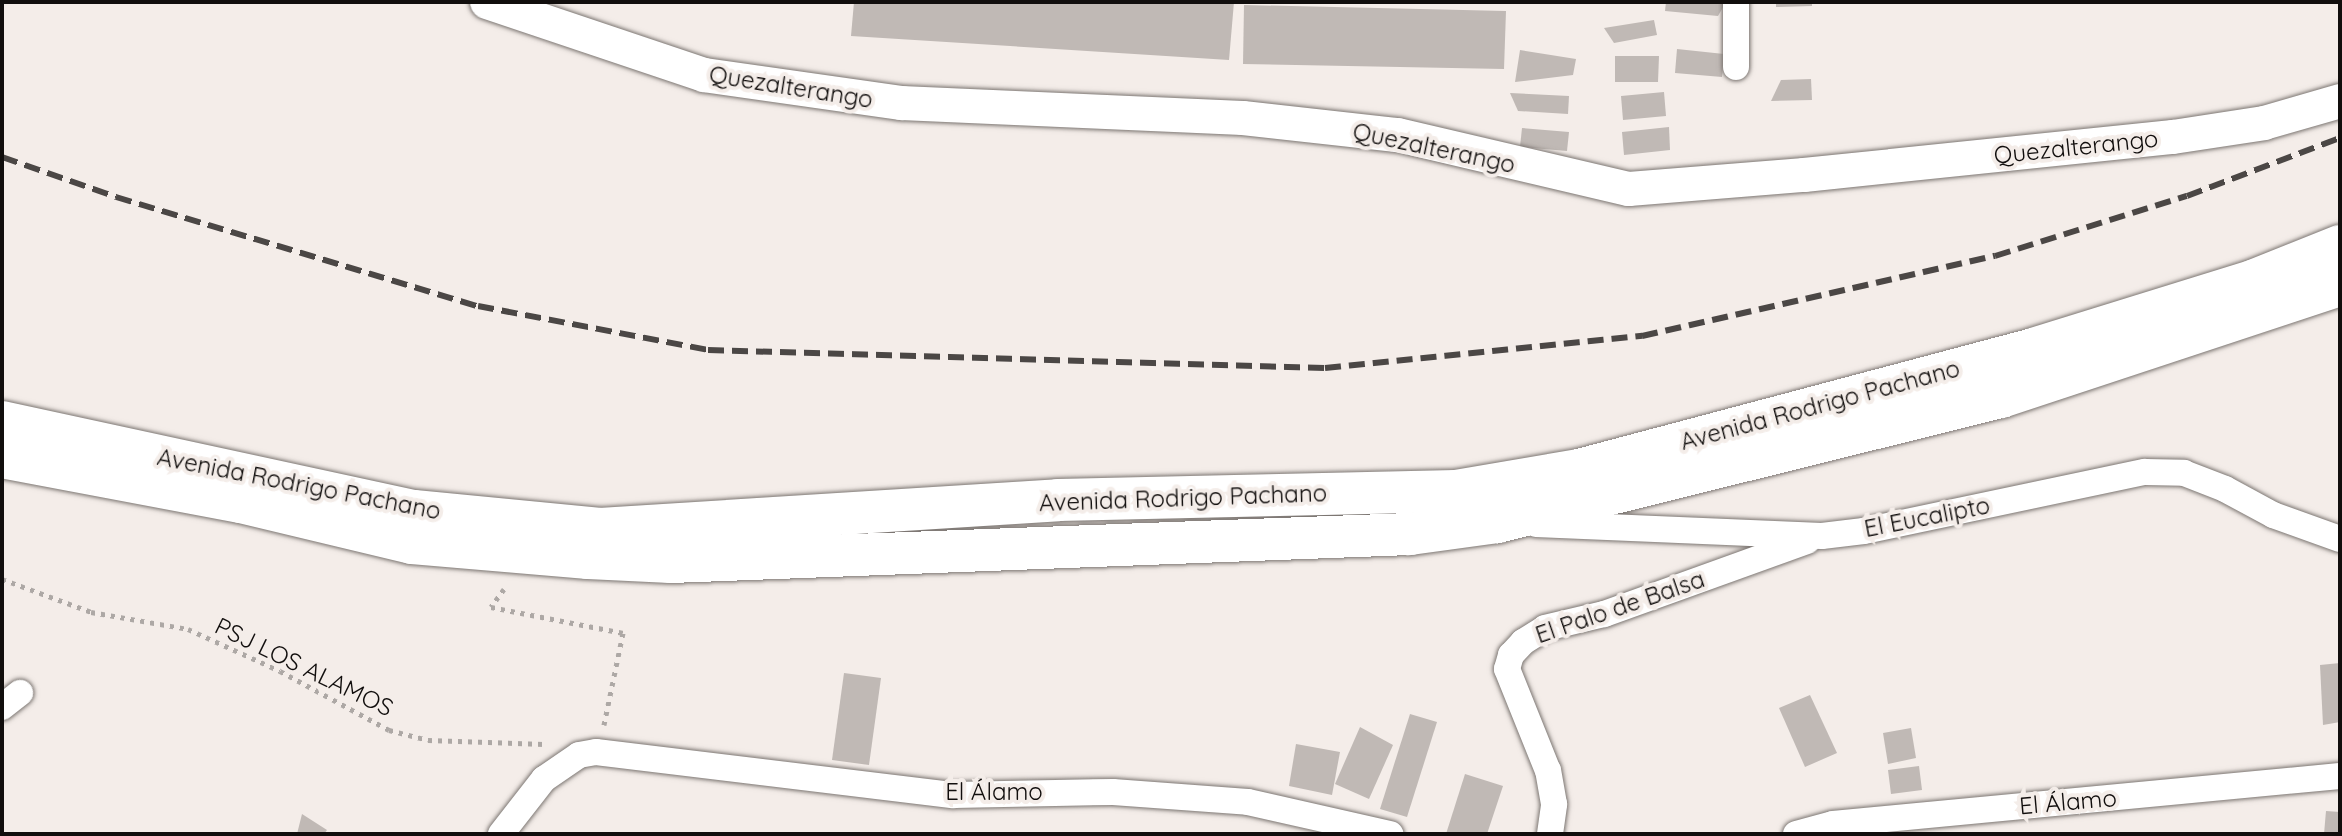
<!DOCTYPE html>
<html>
<head>
<meta charset="utf-8">
<style>
	body { margin:0 }
	#map { position:relative; width:2342px; height:836px; overflow:hidden; background:#f4ede9; font-family:Quicksand,sans-serif }
	div>[style] { position:absolute }
	.building>* { inset:0; background:#c0b9b5 }
	.path>* { height:5px; margin-top:-2.5px; transform-origin:0; background:repeating-linear-gradient(90deg,#ada8a5 0 4px,transparent 0 10px) }
	.roads { filter:drop-shadow(0 0 2px #7c7672) drop-shadow(0 0 2px #7c7672) }
	.minor>* { height:26px; margin:-13px; padding:0 13px; transform-origin:13px; border-radius:13px; background:#fff }
	.tertiary>* { height:34px; margin:-17px; padding:0 17px; transform-origin:17px; border-radius:17px; background:#fff }
	.primary>* { height:42px; margin:-21px; padding:0 21px; transform-origin:21px; border-radius:21px; background:#fff }
	.rail>* { height:6px; margin-top:-3px; transform-origin:0; background:repeating-linear-gradient(90deg,#4b4745 0 16px,transparent 0 24px) }
	span { translate:-50% -50%; white-space:nowrap; text-align:center; line-height:1.15; -webkit-text-stroke:8px #f4ede9; paint-order:stroke }
	.street-label { font-size:24px; color:#110e0d }
	.frame { position:absolute; inset:0; border:4px solid #110e0d; pointer-events:none }
</style>
</head>
<body>
<div id="map">
	<div class="building">
		<div style="clip-path:polygon(854px 2px,1234px 2px,1229px 60px,851px 36px)"></div>
		<div style="clip-path:polygon(1666px 2px,1726px 2px,1718px 16px,1665px 11px)"></div>
		<div style="clip-path:polygon(1776px 2px,1812px 2px,1812px 6px,1776px 7px)"></div>
		<div style="clip-path:polygon(1244px 5px,1506px 11px,1504px 69px,1243px 64px)"></div>
		<div style="clip-path:polygon(1654px 20px,1657px 35px,1614px 43px,1604px 28px)"></div>
		<div style="clip-path:polygon(1677px 49px,1724px 54px,1722px 77px,1675px 73px)"></div>
		<div style="clip-path:polygon(1520px 50px,1576px 59px,1573px 75px,1515px 82px)"></div>
		<div style="clip-path:polygon(1615px 56px,1659px 56px,1658px 82px,1615px 82px)"></div>
		<div style="clip-path:polygon(1811px 79px,1812px 100px,1771px 101px,1781px 80px)"></div>
		<div style="clip-path:polygon(1664px 92px,1666px 116px,1623px 120px,1621px 96px)"></div>
		<div style="clip-path:polygon(1510px 93px,1569px 96px,1568px 114px,1518px 111px)"></div>
		<div style="clip-path:polygon(1669px 127px,1670px 150px,1624px 155px,1622px 132px)"></div>
		<div style="clip-path:polygon(1522px 128px,1569px 132px,1567px 151px,1520px 147px)"></div>
		<div style="clip-path:polygon(2340px 663px,2340px 722px,2323px 725px,2320px 665px)"></div>
		<div style="clip-path:polygon(844px 673px,881px 678px,869px 765px,832px 760px)"></div>
		<div style="clip-path:polygon(1810px 695px,1837px 753px,1805px 767px,1779px 708px)"></div>
		<div style="clip-path:polygon(1410px 714px,1437px 722px,1407px 817px,1380px 809px)"></div>
		<div style="clip-path:polygon(1360px 727px,1393px 745px,1369px 799px,1335px 784px)"></div>
		<div style="clip-path:polygon(1911px 728px,1916px 758px,1888px 764px,1883px 733px)"></div>
		<div style="clip-path:polygon(1296px 744px,1340px 752px,1332px 795px,1289px 786px)"></div>
		<div style="clip-path:polygon(1919px 766px,1922px 790px,1891px 794px,1888px 770px)"></div>
		<div style="clip-path:polygon(1465px 774px,1503px 786px,1487px 834px,1446px 834px)"></div>
		<div style="clip-path:polygon(2326px 811px,2340px 812px,2340px 834px,2324px 834px)"></div>
		<div style="clip-path:polygon(302px 814px,327px 830px,324px 834px,297px 834px)"></div>
	</div>
	<div class="path">
		<div style="left:2px;top:579px;width:95px;rotate:20.3deg"></div>
		<div style="left:91px;top:612px;width:98px;rotate:9.9deg"></div>
		<div style="left:188px;top:629px;width:101px;rotate:24.5deg"></div>
		<div style="left:280px;top:671px;width:124px;rotate:28.4deg"></div>
		<div style="left:389px;top:730px;width:40px;rotate:14.4deg"></div>
		<div style="left:428px;top:740px;width:116px;rotate:2deg"></div>
		<div style="left:504px;top:589px;width:22px;rotate:126deg"></div>
		<div style="left:491px;top:607px;width:135px;rotate:11.1deg"></div>
		<div style="left:623px;top:633px;width:94px;rotate:101.7deg"></div>
	</div>
	<div class="roads">
		<div class="minor">
			<div style="left:1736px;top:2px;width:65px;rotate:90deg"></div>
			<div style="left:1536px;top:524px;width:286px;rotate:2.4deg"></div>
			<div style="left:1822px;top:536px;width:42px;rotate:-6.8deg"></div>
			<div style="left:1864px;top:531px;width:287px;rotate:-11.9deg"></div>
			<div style="left:2145px;top:472px;width:39px;rotate:1deg"></div>
			<div style="left:2184px;top:473px;width:44px;rotate:21.3deg"></div>
			<div style="left:2225px;top:489px;width:55px;rotate:28.4deg"></div>
			<div style="left:2273px;top:515px;width:71px;rotate:19.7deg"></div>
			<div style="left:2px;top:707px;width:23px;rotate:-38deg"></div>
			<div style="left:501px;top:834px;width:70px;rotate:-52deg"></div>
			<div style="left:544px;top:779px;width:42px;rotate:-34.4deg"></div>
			<div style="left:579px;top:755px;width:17px;rotate:-10deg"></div>
			<div style="left:596px;top:752px;width:360px;rotate:6.9deg"></div>
			<div style="left:953px;top:795px;width:160px;rotate:-1.1deg"></div>
			<div style="left:1113px;top:792px;width:135px;rotate:4.2deg"></div>
			<div style="left:1248px;top:802px;width:146px;rotate:12.7deg"></div>
			<div style="left:1550px;top:834px;width:30px;rotate:-82deg"></div>
			<div style="left:1554px;top:804px;width:34px;rotate:-100deg"></div>
			<div style="left:1548px;top:771px;width:110px;rotate:-111.9deg"></div>
			<div style="left:1507px;top:669px;width:15px;rotate:-74deg"></div>
			<div style="left:1511px;top:655px;width:18px;rotate:-47deg"></div>
			<div style="left:1523px;top:642px;width:26px;rotate:-32deg"></div>
			<div style="left:1545px;top:628px;width:61px;rotate:-13.3deg"></div>
			<div style="left:1604px;top:614px;width:216px;rotate:-19.8deg"></div>
			<div style="left:1796px;top:834px;width:38px;rotate:-15deg"></div>
			<div style="left:1833px;top:824px;width:509px;rotate:-5.41deg"></div>
		</div>
		<div class="tertiary">
			<div style="left:487px;top:2px;width:229px;rotate:18.6deg"></div>
			<div style="left:704px;top:75px;width:199px;rotate:8.1deg"></div>
			<div style="left:901px;top:103px;width:342px;rotate:2.5deg"></div>
			<div style="left:1243px;top:118px;width:156px;rotate:6.3deg"></div>
			<div style="left:1398px;top:135px;width:237px;rotate:13.2deg"></div>
			<div style="left:1629px;top:189px;width:176px;rotate:-4.6deg"></div>
			<div style="left:1804px;top:175px;width:371px;rotate:-5.9deg"></div>
			<div style="left:2173px;top:137px;width:92px;rotate:-8.7deg"></div>
			<div style="left:2264px;top:123px;width:79px;rotate:-16.1deg"></div>
		</div>
		<div class="primary">
			<div style="left:2px;top:422px;width:422px;rotate:12.2deg"></div>
			<div style="left:414px;top:511px;width:187px;rotate:5.5deg"></div>
			<div style="left:600px;top:529px;width:459px;rotate:-3.6deg"></div>
			<div style="left:1058px;top:500px;width:398px;rotate:-1.3deg"></div>
			<div style="left:1456px;top:491px;width:125px;rotate:-9.7deg"></div>
			<div style="left:1579px;top:470px;width:473px;rotate:-14.9deg"></div>
			<div style="left:2036px;top:348px;width:229px;rotate:-17.2deg"></div>
			<div style="left:2255px;top:280px;width:92px;rotate:-21.8deg"></div>
			<div style="left:2px;top:457px;width:243px;rotate:10.7deg"></div>
			<div style="left:241px;top:502px;width:176px;rotate:13.5deg"></div>
			<div style="left:412px;top:543px;width:177px;rotate:4.9deg"></div>
			<div style="left:588px;top:558px;width:83px;rotate:2.8deg"></div>
			<div style="left:671px;top:562px;width:739px;rotate:-2.17deg"></div>
			<div style="left:1409px;top:534px;width:89px;rotate:-7.8deg"></div>
			<div style="left:1497px;top:522px;width:519px;rotate:-13.93deg"></div>
			<div style="left:2001px;top:397px;width:357px;rotate:-18.3deg"></div>
		</div>
	</div>
	<div class="rail">
		<div style="left:2px;top:157px;width:121px;rotate:19.3deg"></div>
		<div style="left:116px;top:197px;width:378px;rotate:16.8deg"></div>
		<div style="left:478px;top:306px;width:234px;rotate:10.8deg"></div>
		<div style="left:708px;top:350px;width:617px;rotate:1.67deg"></div>
		<div style="left:1325px;top:368px;width:319px;rotate:-5.8deg"></div>
		<div style="left:1642px;top:336px;width:362px;rotate:-12.8deg"></div>
		<div style="left:1995px;top:256px;width:201px;rotate:-17.4deg"></div>
		<div style="left:2187px;top:196px;width:164px;rotate:-20.8deg"></div>
	</div>
	<div class="street-label">
		<span style="left:791px;top:87px;rotate:9deg">Quezalterango</span>
		<span style="left:2076px;top:147px;rotate:-6deg">Quezalterango</span>
		<span style="left:1434px;top:148px;rotate:12deg">Quezalterango</span>
		<span style="left:1820px;top:405px;rotate:-15deg">Avenida Rodrigo Pachano</span>
		<span style="left:299px;top:484px;rotate:11deg">Avenida Rodrigo Pachano</span>
		<span style="left:1183px;top:498px;rotate:-2deg">Avenida Rodrigo Pachano</span>
		<span style="left:1927px;top:517px;rotate:-11deg">El Eucalipto</span>
		<span style="left:1620px;top:607px;rotate:-19deg">El Palo de Balsa</span>
		<span style="left:304px;top:667px;rotate:26deg">PSJ LOS ALAMOS</span>
		<span style="left:994px;top:792px">El Álamo</span>
		<span style="left:2068px;top:802px;rotate:-5deg">El Álamo</span>
	</div>
	<div class="frame"></div>
</div>
</body>
</html>
